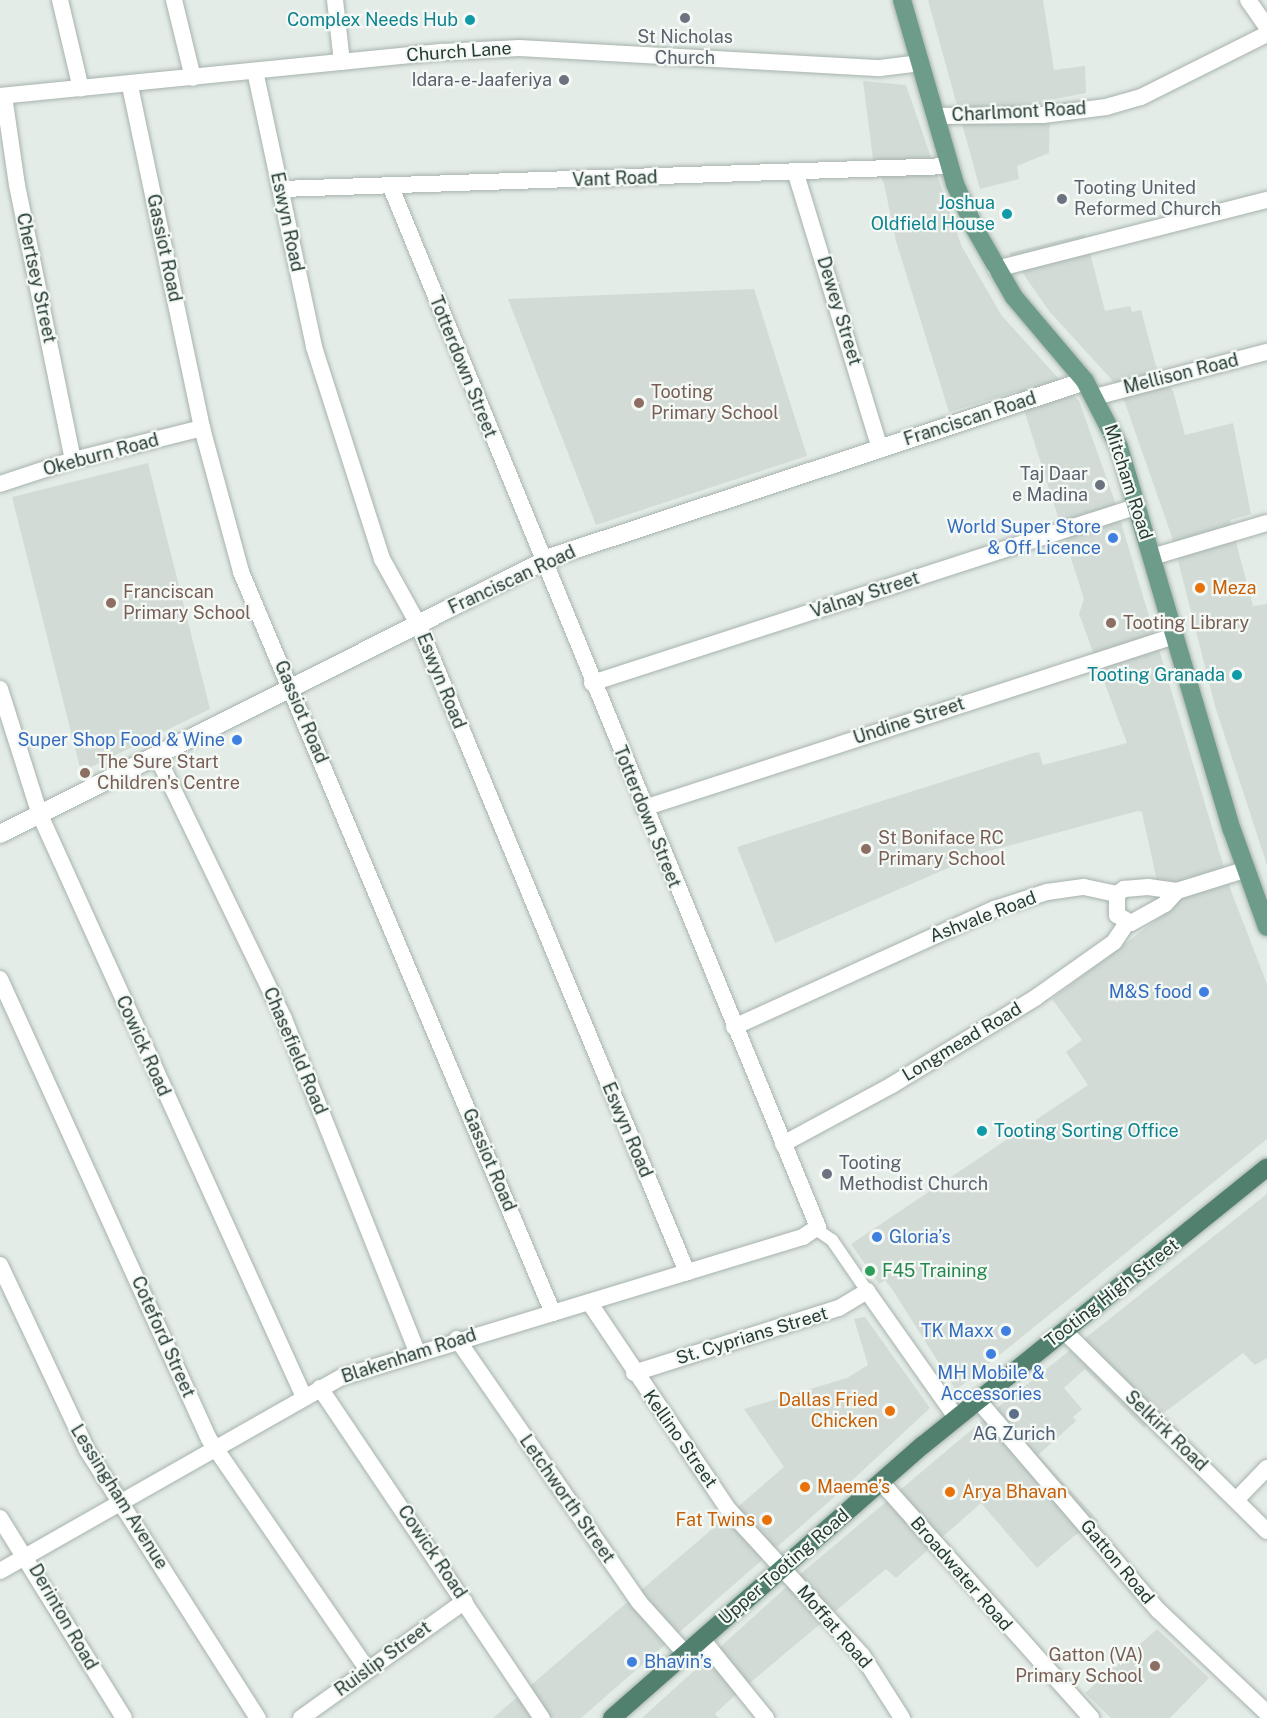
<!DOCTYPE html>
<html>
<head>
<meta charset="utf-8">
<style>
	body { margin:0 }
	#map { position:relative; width:1267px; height:1718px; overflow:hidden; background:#e4ece7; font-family:"Public Sans",sans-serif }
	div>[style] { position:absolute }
	.built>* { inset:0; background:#d2dbd6 }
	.roads { filter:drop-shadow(0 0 2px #a7b3ad) drop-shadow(0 0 2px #a7b3ad) }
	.pedestrian>* { height:12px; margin:-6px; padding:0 6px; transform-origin:6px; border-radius:6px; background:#fff }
	.minor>* { height:16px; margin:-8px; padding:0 8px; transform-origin:8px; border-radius:8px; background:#fff }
	.tertiary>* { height:18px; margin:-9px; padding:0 9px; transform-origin:9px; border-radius:9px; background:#fff }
	.primary>* { height:18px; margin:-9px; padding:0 9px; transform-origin:9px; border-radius:9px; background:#6e9c8a }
	.trunk>* { height:18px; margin:-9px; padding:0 9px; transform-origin:9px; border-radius:9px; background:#52806f }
	.dots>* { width:16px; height:16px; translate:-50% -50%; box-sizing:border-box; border:3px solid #f4f9f6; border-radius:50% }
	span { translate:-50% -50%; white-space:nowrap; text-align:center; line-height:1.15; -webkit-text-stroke:4.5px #f4f9f6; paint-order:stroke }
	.culture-label { font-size:18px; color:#0d838f }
	.right { translate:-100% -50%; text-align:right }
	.left { translate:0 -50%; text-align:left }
	.worship-label { font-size:18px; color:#5b616d }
	.street-label { font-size:18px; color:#263b33 }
	.education-label { font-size:18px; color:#785e54 }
	.shop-label { font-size:18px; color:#366cbe }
	.food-label { font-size:18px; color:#c56008 }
	.leisure-label { font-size:18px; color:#27864d }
	.service-label { font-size:18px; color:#4e5e75 }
</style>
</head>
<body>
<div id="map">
	<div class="built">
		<div style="clip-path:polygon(928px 0,1043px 0,1054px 70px,1085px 66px,1086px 93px,1050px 100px,1049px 153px,1017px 166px,1019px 179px,980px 189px)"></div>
		<div style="clip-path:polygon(863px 81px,906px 85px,962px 247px,1002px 316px,1079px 401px,1114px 499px,1231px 891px,1267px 984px,1267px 1139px,956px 1390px,892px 1289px,885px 1280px,879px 1284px,851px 1244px,1088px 1085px,1066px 1052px,1082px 1040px,1052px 999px,1164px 914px,1142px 812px,1138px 811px,985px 852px,775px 943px,737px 847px,1033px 753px,1039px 752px,1043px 765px,1127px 743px,1079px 614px,1084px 599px,1018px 391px,949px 412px,896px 241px,884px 184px,873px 159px)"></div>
		<div style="clip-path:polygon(1085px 234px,1105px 311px,1130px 306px,1132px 312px,1141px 310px,1156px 366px,1173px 391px,1185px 435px,1233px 423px,1251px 514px,1230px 520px,1253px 606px,1267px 604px,1267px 865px,1215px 706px,1172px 537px,1125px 403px,1111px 379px,1049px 311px,1009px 253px)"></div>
		<div style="clip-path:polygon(754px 289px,807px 456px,596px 525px,508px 299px)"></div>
		<div style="clip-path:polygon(148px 463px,210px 709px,81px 772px,12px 497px)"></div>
		<div style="clip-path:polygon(1267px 1194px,1267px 1358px,1255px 1365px,1243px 1353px,1144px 1428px,1085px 1369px,1064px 1388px,1082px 1409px,1073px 1417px,1076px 1421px,1038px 1455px,1099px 1521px,1074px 1536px,1037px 1568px,981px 1503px,896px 1578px,886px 1569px,875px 1578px,732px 1698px,715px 1714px,719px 1718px,642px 1718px,804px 1571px,1002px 1404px)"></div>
		<div style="clip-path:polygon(865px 1317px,930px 1408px,832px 1499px,581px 1718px,493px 1718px,784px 1467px,744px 1409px,847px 1378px,868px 1365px,854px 1319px)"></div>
		<div style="clip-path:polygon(1157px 1629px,1209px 1678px,1170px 1718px,1111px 1718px,1085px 1693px)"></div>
	</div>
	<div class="roads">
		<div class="pedestrian">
			<div style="left:816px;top:1229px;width:19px;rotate:35deg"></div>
			<div style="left:832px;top:1240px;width:62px;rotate:55.5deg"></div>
		</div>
		<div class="minor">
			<div style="left:60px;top:0;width:91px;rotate:76.7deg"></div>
			<div style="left:174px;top:0;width:80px;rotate:76.3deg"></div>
			<div style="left:335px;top:0;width:62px;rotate:83.6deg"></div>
			<div style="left:1248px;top:0;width:33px;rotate:55deg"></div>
			<div style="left:255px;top:71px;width:282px;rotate:77.9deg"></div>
			<div style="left:314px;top:347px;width:223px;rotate:72.2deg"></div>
			<div style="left:382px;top:559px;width:74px;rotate:61deg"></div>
			<div style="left:418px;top:624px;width:702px;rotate:67.46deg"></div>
			<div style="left:130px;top:86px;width:349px;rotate:78.1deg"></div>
			<div style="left:202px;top:428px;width:149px;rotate:74.8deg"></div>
			<div style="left:241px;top:572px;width:804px;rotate:67.17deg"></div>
			<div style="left:0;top:96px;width:445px;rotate:-5.7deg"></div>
			<div style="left:443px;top:52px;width:76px;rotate:-3deg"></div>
			<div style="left:519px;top:48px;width:362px;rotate:3.2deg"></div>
			<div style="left:880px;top:68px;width:39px;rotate:-7deg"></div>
			<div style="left:4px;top:96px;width:90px;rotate:81.7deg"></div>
			<div style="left:17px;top:185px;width:281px;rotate:78.5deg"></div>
			<div style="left:935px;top:116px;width:108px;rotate:-0.5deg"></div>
			<div style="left:1043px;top:115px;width:64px;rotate:-7.2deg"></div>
			<div style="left:1106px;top:107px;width:36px;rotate:-16deg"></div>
			<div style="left:1141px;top:97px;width:141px;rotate:-26.6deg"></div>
			<div style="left:796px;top:174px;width:287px;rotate:73deg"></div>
			<div style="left:281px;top:189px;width:669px;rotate:-1.97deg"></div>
			<div style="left:996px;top:269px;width:280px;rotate:-14.3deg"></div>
			<div style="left:1095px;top:397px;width:178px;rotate:-14.7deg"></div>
			<div style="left:0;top:484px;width:77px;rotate:-18.2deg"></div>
			<div style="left:73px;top:460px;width:133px;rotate:-13.9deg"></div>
			<div style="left:1152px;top:557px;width:120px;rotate:-16.5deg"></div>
			<div style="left:592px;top:683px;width:574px;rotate:-17.96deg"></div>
			<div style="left:0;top:689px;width:132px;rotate:72.4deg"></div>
			<div style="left:40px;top:815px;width:639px;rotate:65.6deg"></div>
			<div style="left:157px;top:756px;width:292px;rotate:64.2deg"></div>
			<div style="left:284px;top:1019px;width:359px;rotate:68.2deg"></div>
			<div style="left:644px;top:808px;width:557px;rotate:-17.98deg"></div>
			<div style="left:1117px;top:894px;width:9px;rotate:-36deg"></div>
			<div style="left:1124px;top:889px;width:24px;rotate:-5deg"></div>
			<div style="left:1148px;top:887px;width:29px;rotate:8deg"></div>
			<div style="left:1177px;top:891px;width:70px;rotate:-17.4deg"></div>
			<div style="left:1117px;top:894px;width:21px;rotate:90deg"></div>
			<div style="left:1117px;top:915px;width:16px;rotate:30deg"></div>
			<div style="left:1131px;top:923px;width:39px;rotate:-29deg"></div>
			<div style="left:1165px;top:904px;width:18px;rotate:-47deg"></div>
			<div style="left:0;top:979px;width:505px;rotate:65.57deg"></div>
			<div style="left:209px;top:1439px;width:280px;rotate:55.5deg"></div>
			<div style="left:734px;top:1027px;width:286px;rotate:-24.4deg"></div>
			<div style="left:994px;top:909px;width:56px;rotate:-17.8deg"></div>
			<div style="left:1047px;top:892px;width:37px;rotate:-8deg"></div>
			<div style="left:1084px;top:887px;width:34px;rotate:12deg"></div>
			<div style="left:783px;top:1144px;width:124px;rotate:-28.4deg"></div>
			<div style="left:892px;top:1085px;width:167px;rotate:-31.3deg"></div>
			<div style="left:1035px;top:998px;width:97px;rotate:-35.3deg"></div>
			<div style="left:1114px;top:942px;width:23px;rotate:-56deg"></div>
			<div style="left:0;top:1265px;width:204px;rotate:64.8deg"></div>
			<div style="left:87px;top:1450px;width:318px;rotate:57.5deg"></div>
			<div style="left:589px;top:1302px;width:249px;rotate:56.1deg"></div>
			<div style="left:728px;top:1509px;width:198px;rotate:47.5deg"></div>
			<div style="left:862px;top:1655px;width:75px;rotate:57.6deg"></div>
			<div style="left:1064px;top:1331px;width:285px;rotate:44.6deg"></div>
			<div style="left:457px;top:1339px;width:320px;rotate:55.3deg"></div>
			<div style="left:639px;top:1602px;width:69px;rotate:48deg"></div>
			<div style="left:634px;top:1373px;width:215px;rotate:-17.6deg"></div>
			<div style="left:839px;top:1308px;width:33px;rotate:-31deg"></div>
			<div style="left:867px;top:1291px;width:154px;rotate:54.8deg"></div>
			<div style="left:320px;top:1388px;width:398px;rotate:56.1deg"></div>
			<div style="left:977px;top:1399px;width:279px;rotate:49.4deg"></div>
			<div style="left:1159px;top:1611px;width:149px;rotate:43.4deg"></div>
			<div style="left:881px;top:1482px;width:316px;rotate:48.3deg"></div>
			<div style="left:1236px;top:1500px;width:45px;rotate:-45.9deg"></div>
			<div style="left:0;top:1518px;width:235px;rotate:58.2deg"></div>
			<div style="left:0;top:1571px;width:393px;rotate:-29.6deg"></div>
			<div style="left:342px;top:1377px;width:482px;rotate:-16.9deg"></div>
			<div style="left:803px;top:1237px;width:18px;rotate:-34deg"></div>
			<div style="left:818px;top:1227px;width:1126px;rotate:-112.33deg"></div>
			<div style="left:702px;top:1639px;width:102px;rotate:51deg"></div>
			<div style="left:301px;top:1718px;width:201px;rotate:-35.5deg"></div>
		</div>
		<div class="tertiary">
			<div style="left:0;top:834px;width:618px;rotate:-26.65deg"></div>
			<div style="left:552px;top:557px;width:561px;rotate:-18.27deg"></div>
		</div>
		<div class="primary">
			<div style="left:902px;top:0;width:191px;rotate:73.9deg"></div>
			<div style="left:955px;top:184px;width:49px;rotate:66deg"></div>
			<div style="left:975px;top:229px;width:78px;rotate:60.2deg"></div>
			<div style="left:1014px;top:297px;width:110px;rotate:49.8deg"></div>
			<div style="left:1085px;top:381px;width:74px;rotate:62.7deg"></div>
			<div style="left:1119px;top:447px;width:399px;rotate:73.6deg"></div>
			<div style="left:1232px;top:830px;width:103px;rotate:70.2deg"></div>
		</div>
		<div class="trunk">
			<div style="left:612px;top:1718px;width:414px;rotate:-41.3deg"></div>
			<div style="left:923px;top:1445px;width:442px;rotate:-38.9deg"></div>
		</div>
	</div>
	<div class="dots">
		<div style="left:685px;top:18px;background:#6b7280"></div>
		<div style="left:470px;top:20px;background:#0f9aa8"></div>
		<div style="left:564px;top:80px;background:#6b7280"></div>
		<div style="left:1062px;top:199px;background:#6b7280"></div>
		<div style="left:1007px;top:214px;background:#0f9aa8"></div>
		<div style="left:639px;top:403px;background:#8d6e63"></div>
		<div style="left:1100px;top:485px;background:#6b7280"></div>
		<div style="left:1113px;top:538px;background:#3f7fe0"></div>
		<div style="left:1200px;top:588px;background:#e8710a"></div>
		<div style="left:111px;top:603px;background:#8d6e63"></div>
		<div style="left:1111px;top:623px;background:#8d6e63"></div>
		<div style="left:1237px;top:675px;background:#0f9aa8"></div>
		<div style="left:237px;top:740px;background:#3f7fe0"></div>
		<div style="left:85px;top:773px;background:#8d6e63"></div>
		<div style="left:866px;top:849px;background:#8d6e63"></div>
		<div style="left:1204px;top:992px;background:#3f7fe0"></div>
		<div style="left:982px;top:1131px;background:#0f9aa8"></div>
		<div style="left:827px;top:1174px;background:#6b7280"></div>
		<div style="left:877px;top:1237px;background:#3f7fe0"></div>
		<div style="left:870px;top:1271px;background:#2e9e5b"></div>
		<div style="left:1006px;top:1331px;background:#3f7fe0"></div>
		<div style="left:991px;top:1354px;background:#3f7fe0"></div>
		<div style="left:890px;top:1411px;background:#e8710a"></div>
		<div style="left:1014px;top:1414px;background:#5c6f8a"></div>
		<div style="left:805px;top:1487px;background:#e8710a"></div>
		<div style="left:950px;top:1492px;background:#e8710a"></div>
		<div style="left:767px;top:1520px;background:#e8710a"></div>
		<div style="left:632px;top:1662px;background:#3f7fe0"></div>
		<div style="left:1155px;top:1666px;background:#8d6e63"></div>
	</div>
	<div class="culture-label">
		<span class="right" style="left:458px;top:20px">Complex Needs Hub</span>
		<span class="right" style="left:995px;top:214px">Joshua<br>Oldfield House</span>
		<span class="right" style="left:1225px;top:675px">Tooting Granada</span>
		<span class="left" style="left:994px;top:1131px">Tooting Sorting Office</span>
	</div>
	<div class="worship-label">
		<span style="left:685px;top:48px">St Nicholas<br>Church</span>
		<span class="right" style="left:552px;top:80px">Idara-e-Jaaferiya</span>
		<span class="left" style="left:1074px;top:199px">Tooting United<br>Reformed Church</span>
		<span class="right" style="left:1088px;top:485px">Taj Daar<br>e Madina</span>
		<span class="left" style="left:839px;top:1174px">Tooting<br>Methodist Church</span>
	</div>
	<div class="street-label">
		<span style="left:459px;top:52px;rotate:-4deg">Church Lane</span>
		<span style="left:1019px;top:112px;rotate:-3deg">Charlmont Road</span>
		<span style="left:615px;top:179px;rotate:-2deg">Vant Road</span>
		<span style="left:287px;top:222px;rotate:78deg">Eswyn Road</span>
		<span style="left:164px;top:248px;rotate:78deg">Gassiot Road</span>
		<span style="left:36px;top:278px;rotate:78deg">Chertsey Street</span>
		<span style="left:839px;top:311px;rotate:73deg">Dewey Street</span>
		<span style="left:463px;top:367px;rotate:68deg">Totterdown Street</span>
		<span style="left:1181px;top:374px;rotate:-14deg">Mellison Road</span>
		<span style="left:970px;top:419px;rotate:-18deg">Franciscan Road</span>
		<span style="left:101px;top:455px;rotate:-15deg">Okeburn Road</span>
		<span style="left:1128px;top:482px;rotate:72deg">Mitcham Road</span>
		<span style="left:512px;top:580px;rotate:-25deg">Franciscan Road</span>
		<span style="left:865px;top:595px;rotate:-18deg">Valnay Street</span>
		<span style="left:441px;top:681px;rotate:68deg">Eswyn Road</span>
		<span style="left:301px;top:712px;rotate:67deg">Gassiot Road</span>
		<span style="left:909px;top:721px;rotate:-18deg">Undine Street</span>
		<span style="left:647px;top:817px;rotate:68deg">Totterdown Street</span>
		<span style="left:983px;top:917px;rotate:-21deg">Ashvale Road</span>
		<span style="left:962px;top:1042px;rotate:-31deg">Longmead Road</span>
		<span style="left:143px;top:1046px;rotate:66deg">Cowick Road</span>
		<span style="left:295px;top:1051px;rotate:67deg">Chasefield Road</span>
		<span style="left:627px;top:1130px;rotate:67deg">Eswyn Road</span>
		<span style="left:489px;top:1160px;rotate:67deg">Gassiot Road</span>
		<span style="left:1112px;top:1293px;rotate:-38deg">Tooting High Street</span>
		<span style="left:752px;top:1336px;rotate:-17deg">St. Cyprians Street</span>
		<span style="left:163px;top:1337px;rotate:66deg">Coteford Street</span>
		<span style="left:409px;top:1356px;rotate:-18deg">Blakenham Road</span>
		<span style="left:1166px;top:1431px;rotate:44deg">Selkirk Road</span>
		<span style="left:680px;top:1439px;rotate:55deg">Kellino Street</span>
		<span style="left:119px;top:1497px;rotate:58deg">Lessingham Avenue</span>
		<span style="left:567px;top:1499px;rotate:55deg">Letchworth Street</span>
		<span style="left:432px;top:1552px;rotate:56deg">Cowick Road</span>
		<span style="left:1117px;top:1562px;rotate:50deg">Gatton Road</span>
		<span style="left:784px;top:1567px;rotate:-41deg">Upper Tooting Road</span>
		<span style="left:961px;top:1574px;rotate:49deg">Broadwater Road</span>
		<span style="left:63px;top:1617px;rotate:60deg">Derinton Road</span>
		<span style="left:834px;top:1627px;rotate:49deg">Moffat Road</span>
		<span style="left:383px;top:1659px;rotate:-36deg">Ruislip Street</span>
	</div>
	<div class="education-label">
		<span class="left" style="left:651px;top:403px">Tooting<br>Primary School</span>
		<span class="left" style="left:123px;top:603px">Franciscan<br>Primary School</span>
		<span class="left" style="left:1123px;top:623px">Tooting Library</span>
		<span class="left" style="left:97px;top:773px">The Sure Start<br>Children's Centre</span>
		<span class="left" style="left:878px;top:849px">St Boniface RC<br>Primary School</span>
		<span class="right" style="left:1143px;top:1666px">Gatton (VA)<br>Primary School</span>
	</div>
	<div class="shop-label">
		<span class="right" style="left:1101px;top:538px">World Super Store<br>&amp; Off Licence</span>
		<span class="right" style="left:225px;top:740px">Super Shop Food &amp; Wine</span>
		<span class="right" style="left:1192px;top:992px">M&amp;S food</span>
		<span class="left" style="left:889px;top:1237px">Gloria’s</span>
		<span class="right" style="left:994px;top:1331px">TK Maxx</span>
		<span style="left:991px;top:1384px">MH Mobile &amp;<br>Accessories</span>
		<span class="left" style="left:644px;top:1662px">Bhavin’s</span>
	</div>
	<div class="food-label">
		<span class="left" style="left:1212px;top:588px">Meza</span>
		<span class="right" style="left:878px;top:1411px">Dallas Fried<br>Chicken</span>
		<span class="left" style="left:817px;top:1487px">Maeme’s</span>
		<span class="left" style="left:962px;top:1492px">Arya Bhavan</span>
		<span class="right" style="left:755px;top:1520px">Fat Twins</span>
	</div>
	<div class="leisure-label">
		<span class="left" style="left:882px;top:1271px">F45 Training</span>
	</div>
	<div class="service-label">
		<span style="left:1014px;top:1434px">AG Zurich</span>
	</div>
</div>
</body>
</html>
